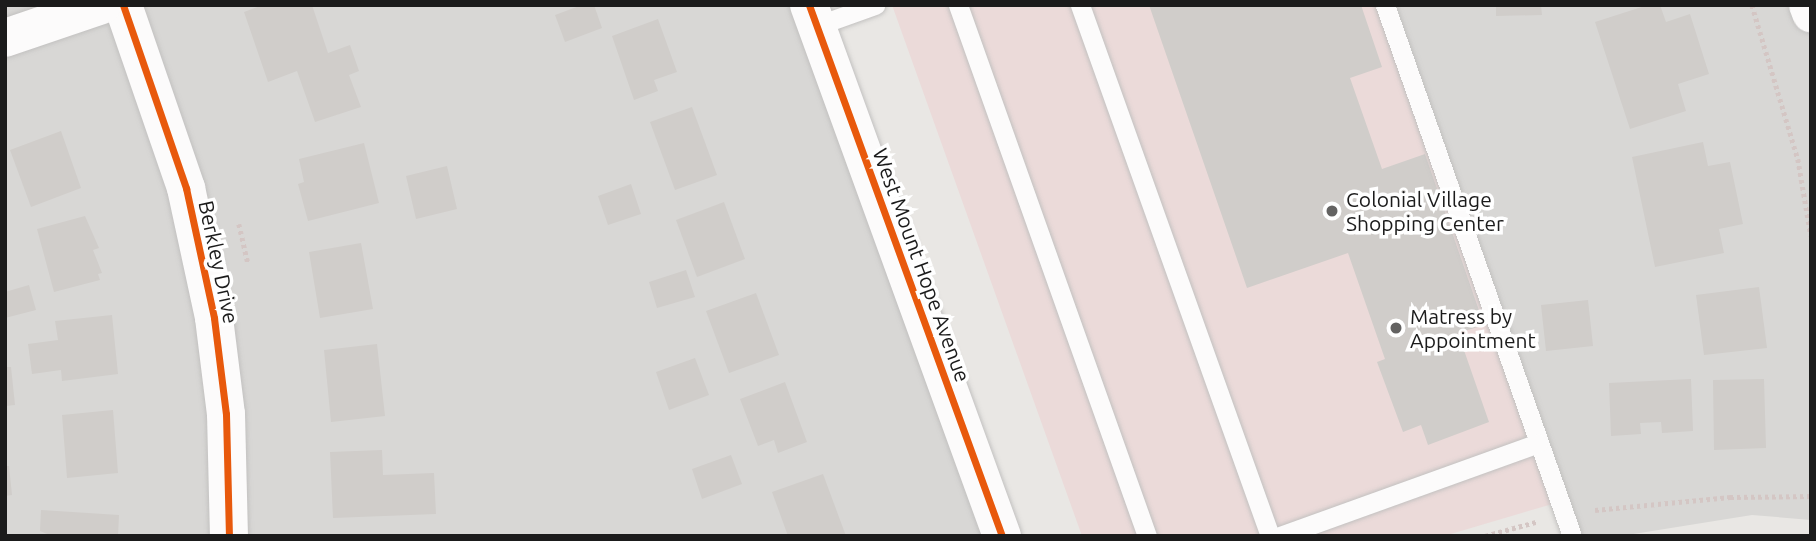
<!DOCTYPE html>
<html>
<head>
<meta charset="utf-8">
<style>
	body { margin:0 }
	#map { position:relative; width:1816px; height:541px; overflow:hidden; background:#e9e7e4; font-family:Ubuntu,sans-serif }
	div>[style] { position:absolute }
	.residential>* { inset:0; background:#d8d7d5 }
	.commercial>* { inset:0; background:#ebdad9 }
	.building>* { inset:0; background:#d0cdca }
	.path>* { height:4.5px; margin-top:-2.25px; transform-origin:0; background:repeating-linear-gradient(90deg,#d4c6c4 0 3.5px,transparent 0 7px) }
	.roads { filter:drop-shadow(0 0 2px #c2c1c0) drop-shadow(0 0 2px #c2c1c0) }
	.service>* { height:19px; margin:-9.5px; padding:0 9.5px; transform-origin:9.5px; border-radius:9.5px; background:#fcfbfb }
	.minor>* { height:38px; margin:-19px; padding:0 19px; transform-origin:19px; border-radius:19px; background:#fcfbfb }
	.tertiary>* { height:38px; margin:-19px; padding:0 19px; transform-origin:19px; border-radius:19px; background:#fcfbfb }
	.cycleway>* { height:7px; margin:-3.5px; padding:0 3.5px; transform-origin:3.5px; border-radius:3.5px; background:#e8590c }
	.dots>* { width:19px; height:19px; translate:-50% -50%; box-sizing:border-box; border:4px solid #fff; border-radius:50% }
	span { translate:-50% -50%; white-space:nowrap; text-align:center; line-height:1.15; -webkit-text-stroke:7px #fff; paint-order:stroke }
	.poi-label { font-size:21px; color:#1b1b1b }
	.left { translate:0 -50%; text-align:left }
	.street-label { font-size:21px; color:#1b1b1b }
	.frame { position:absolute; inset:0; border:7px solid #1b1b1b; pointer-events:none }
</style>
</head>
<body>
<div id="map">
	<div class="residential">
		<div style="clip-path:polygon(5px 5px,809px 5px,1002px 536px,5px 536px)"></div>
		<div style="clip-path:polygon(1396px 5px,1811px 5px,1811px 520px,1752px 515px,1621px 536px,1572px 536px)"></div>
	</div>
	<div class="commercial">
		<div style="clip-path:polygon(892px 5px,1386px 5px,1559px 502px,1444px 536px,1082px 536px)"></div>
	</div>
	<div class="building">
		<div style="clip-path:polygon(263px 5px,312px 5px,328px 53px,350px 45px,359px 71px,349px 75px,361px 107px,315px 122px,297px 71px,268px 82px,244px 12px)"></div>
		<div style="clip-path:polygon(582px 5px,594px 5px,602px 28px,565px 42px,555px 15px)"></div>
		<div style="clip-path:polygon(1149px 5px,1361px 5px,1382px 67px,1350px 78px,1382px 169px,1425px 154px,1484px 325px,1458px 333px,1489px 422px,1428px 445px,1421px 425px,1403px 432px,1377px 362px,1385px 359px,1348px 253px,1247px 288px)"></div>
		<div style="clip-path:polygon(1496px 5px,1541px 5px,1542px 15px,1496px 16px)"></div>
		<div style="clip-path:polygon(1648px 5px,1660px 5px,1666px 22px,1690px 14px,1709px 74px,1678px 84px,1686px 111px,1630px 129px,1595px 22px)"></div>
		<div style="clip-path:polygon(658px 19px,677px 72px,654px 80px,658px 91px,634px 100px,612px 36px)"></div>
		<div style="clip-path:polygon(692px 107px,717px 175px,675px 190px,650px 122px)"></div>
		<div style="clip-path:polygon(61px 131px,81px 188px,31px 207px,10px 150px)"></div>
		<div style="clip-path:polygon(1703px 142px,1708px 166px,1730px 162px,1743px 224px,1719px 229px,1724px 253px,1655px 267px,1632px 157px)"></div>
		<div style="clip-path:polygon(364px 143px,379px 203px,308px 221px,298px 184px,304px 182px,299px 159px)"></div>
		<div style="clip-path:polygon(447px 166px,457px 209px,416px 219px,406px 176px)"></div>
		<div style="clip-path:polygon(631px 184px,641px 214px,608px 225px,598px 196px)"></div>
		<div style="clip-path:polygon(724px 202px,745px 259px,697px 277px,676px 220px)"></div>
		<div style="clip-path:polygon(85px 216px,99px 248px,93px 250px,102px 273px,98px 274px,100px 280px,54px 292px,37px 229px)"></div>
		<div style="clip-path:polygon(361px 243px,373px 309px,320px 318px,309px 252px)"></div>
		<div style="clip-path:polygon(686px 270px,695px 297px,657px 308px,649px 282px)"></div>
		<div style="clip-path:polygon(29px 285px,36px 310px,5px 318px,5px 292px)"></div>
		<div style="clip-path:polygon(1759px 287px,1767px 348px,1704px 355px,1696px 295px)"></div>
		<div style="clip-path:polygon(756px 293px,779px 355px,729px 373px,706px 311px)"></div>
		<div style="clip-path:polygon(1588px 300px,1593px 346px,1546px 351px,1541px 305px)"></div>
		<div style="clip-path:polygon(112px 315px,118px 374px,62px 381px,61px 370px,32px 374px,28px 344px,58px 340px,55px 321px)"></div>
		<div style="clip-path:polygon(377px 344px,385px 416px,331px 422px,324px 350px)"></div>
		<div style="clip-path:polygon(695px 358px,709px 395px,669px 410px,656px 372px)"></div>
		<div style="clip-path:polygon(5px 367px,11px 367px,15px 405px,5px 406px)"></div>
		<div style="clip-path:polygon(1691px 379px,1693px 431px,1662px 433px,1661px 422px,1640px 423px,1641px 434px,1611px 436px,1609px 383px)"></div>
		<div style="clip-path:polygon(1764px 379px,1766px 448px,1714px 450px,1713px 380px)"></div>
		<div style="clip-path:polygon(785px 382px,807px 442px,778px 453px,774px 440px,758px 446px,740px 399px)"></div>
		<div style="clip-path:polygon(113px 410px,118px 473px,67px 478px,62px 415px)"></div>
		<div style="clip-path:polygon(382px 450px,383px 475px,434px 473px,436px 514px,333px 518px,330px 452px)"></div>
		<div style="clip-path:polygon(731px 455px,742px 484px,702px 499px,692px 469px)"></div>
		<div style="clip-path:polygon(5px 466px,9px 466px,12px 495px,5px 496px)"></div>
		<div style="clip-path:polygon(823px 474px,846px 536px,788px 536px,772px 492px)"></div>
		<div style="clip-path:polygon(41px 510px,119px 515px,118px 536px,52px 536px,40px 531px)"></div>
	</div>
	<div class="path">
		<div style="left:1752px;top:5px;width:161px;rotate:73.4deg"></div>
		<div style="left:1798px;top:159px;width:78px;rotate:80.4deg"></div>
		<div style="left:239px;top:224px;width:40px;rotate:77deg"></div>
		<div style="left:1595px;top:510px;width:136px;rotate:-5.5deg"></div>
		<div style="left:1730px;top:497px;width:81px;rotate:-0.7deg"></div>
		<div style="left:1485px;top:536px;width:53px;rotate:-15.4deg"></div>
	</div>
	<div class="roads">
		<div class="service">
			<div style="left:958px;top:5px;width:564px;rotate:70.41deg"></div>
			<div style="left:1080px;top:5px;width:564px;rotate:70.31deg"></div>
			<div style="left:1385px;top:5px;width:563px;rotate:70.6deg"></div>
			<div style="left:816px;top:26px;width:63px;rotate:-19.6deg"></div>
			<div style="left:1280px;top:536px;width:274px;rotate:-19.8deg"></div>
		</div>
		<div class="minor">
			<div style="left:123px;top:5px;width:194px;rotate:71deg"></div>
			<div style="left:186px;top:188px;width:133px;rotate:77.8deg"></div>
			<div style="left:214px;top:318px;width:97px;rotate:82.9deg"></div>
			<div style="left:226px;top:414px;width:122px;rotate:88.6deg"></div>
			<div style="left:1808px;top:5px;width:9px;rotate:69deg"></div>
			<div style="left:5px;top:38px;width:102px;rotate:-18.8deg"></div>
		</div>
		<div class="tertiary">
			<div style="left:809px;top:5px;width:565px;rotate:70.03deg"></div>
		</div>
	</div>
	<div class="cycleway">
		<div style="left:123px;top:5px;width:194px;rotate:71deg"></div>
		<div style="left:186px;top:188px;width:133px;rotate:77.8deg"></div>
		<div style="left:214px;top:318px;width:97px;rotate:82.9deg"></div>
		<div style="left:226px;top:414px;width:122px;rotate:88.6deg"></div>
		<div style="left:809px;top:5px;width:565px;rotate:70.03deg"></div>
	</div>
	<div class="dots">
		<div style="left:1332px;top:211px;background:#636261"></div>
		<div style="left:1396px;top:328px;background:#636261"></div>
	</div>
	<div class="poi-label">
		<span class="left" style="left:1346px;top:211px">Colonial Village<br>Shopping Center</span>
		<span class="left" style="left:1410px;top:328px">Matress by<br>Appointment</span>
	</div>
	<div class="street-label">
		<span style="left:219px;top:262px;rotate:78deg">Berkley Drive</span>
		<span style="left:922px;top:265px;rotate:70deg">West Mount Hope Avenue</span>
	</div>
	<div class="frame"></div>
</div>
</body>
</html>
